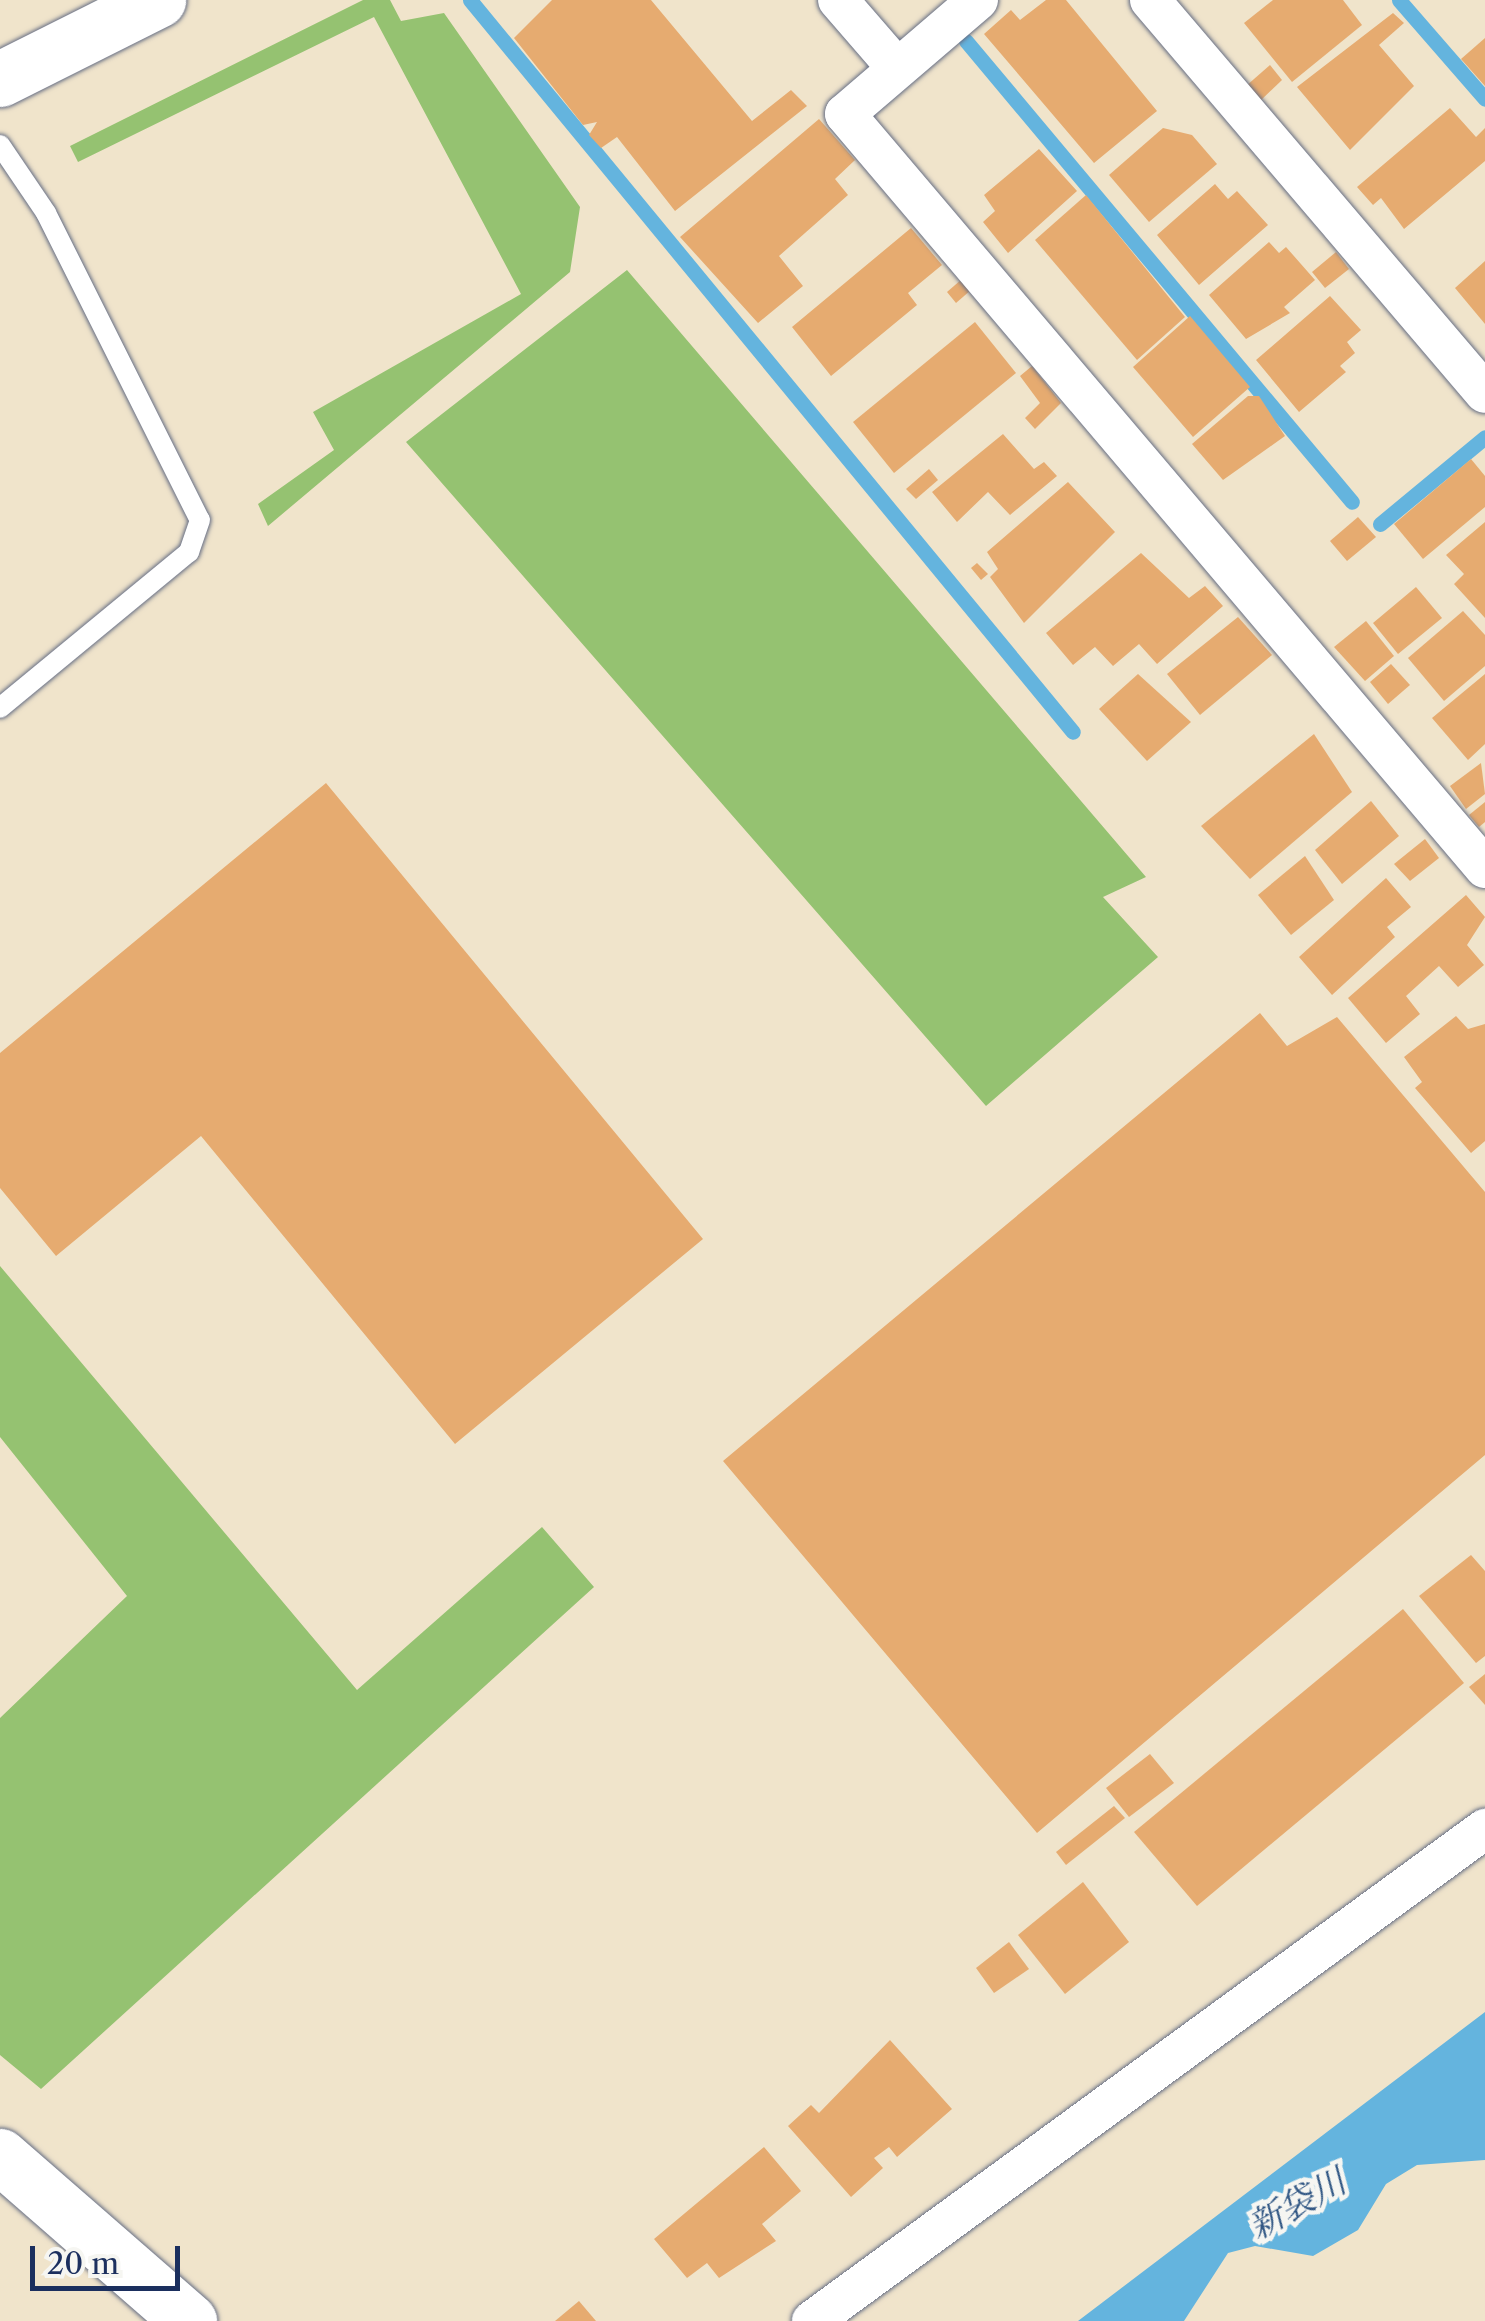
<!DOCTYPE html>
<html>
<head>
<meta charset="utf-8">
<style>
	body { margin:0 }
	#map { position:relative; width:1485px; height:2321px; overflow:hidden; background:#f0e4cb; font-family:"Libre Caslon Text","Noto Serif JP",serif }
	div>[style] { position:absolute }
	.green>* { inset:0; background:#95c271 }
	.water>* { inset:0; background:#64b4de }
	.stream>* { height:15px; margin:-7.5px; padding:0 7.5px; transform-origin:7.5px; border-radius:7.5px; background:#64b4de }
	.building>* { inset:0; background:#e6ab70 }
	.roads { filter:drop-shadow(0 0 2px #666e84) drop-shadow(0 0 2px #666e84) }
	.lane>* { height:20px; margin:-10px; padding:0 10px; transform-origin:10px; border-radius:10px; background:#fff }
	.street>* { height:40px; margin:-20px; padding:0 20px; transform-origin:20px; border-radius:20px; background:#fff }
	.secondary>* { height:55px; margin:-27.5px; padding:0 27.5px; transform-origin:27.5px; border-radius:27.5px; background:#fff }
	.primary>* { height:55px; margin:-27.5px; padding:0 27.5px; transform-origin:27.5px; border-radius:27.5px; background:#fff }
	span { translate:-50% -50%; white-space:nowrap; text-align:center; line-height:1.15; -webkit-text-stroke:9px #f6f6f2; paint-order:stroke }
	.water-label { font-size:35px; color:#315784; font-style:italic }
	.scale { position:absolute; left:30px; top:2246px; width:150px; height:45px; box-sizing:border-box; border:5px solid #1b2f5e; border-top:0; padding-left:12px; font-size:30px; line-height:35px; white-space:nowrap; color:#1b2f5e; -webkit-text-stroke:8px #f6f6f2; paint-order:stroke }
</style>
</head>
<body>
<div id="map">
	<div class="green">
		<div style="clip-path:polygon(363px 0,390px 0,401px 21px,444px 13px,580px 207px,570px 272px,268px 526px,258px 504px,334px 450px,313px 412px,521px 294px,374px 17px,78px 162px,70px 146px)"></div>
		<div style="clip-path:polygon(627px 270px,1146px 877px,1103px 897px,1158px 957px,986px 1106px,406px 442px)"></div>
		<div style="clip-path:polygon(0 1266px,357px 1690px,542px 1527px,594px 1587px,41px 2089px,0 2055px,0 1718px,127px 1596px,0 1437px)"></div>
	</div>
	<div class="water">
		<div style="clip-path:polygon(1485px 2012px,1485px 2160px,1417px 2165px,1386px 2184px,1358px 2230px,1313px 2256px,1255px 2246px,1228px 2253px,1184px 2321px,1078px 2321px)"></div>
	</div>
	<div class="stream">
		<div style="left:470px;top:0;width:948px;rotate:50.52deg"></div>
		<div style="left:1399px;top:0;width:131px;rotate:49deg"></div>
		<div style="left:966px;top:41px;width:601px;rotate:50.06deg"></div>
		<div style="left:1380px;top:524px;width:136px;rotate:-39.6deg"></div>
	</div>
	<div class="building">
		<div style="clip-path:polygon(552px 0,651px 0,752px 121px,791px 90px,807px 106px,675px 211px,617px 137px,601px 148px,589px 135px,597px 122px,583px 125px,514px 38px)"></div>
		<div style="clip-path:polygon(1046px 0,1066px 0,1157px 111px,1094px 163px,984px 34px,1011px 10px,1020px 20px)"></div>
		<div style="clip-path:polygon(1273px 0,1343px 0,1362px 25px,1292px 82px,1244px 23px)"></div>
		<div style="clip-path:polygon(1393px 13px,1404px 23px,1379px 45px,1414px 86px,1350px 150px,1297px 87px)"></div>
		<div style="clip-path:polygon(1485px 38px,1485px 86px,1461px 59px)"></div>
		<div style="clip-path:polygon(1270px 65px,1282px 80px,1259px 102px,1246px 86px)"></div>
		<div style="clip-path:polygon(1450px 108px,1476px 137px,1485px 128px,1485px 161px,1404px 229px,1381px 198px,1373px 205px,1357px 187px)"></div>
		<div style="clip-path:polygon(819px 119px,855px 160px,835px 179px,848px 195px,779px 256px,803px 286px,758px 323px,680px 237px)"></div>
		<div style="clip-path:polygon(1163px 128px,1192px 135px,1217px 164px,1149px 222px,1109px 175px)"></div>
		<div style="clip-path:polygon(1039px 149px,1077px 191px,1008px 253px,983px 222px,995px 211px,984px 195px)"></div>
		<div style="clip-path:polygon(1215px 184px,1228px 199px,1237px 191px,1268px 225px,1199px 285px,1157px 235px)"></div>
		<div style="clip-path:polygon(1086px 195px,1185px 317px,1137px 360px,1035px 240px)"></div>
		<div style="clip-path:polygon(911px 228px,942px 265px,908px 293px,917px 305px,831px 376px,792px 327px)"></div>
		<div style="clip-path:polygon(1269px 242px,1279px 253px,1286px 247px,1315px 280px,1284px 307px,1290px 313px,1246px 339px,1209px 295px)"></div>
		<div style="clip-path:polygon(1336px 252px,1349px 269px,1325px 288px,1312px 272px)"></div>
		<div style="clip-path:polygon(1485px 261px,1485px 324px,1455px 288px)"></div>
		<div style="clip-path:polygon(962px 279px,971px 290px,956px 303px,947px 292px)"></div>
		<div style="clip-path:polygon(1330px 296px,1361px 330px,1347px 342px,1355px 353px,1340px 366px,1346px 372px,1299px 412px,1256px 360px)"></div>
		<div style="clip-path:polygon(1190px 316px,1250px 387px,1193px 437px,1133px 367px)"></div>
		<div style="clip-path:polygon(975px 322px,1016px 373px,894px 473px,853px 422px)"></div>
		<div style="clip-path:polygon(1032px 366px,1061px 403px,1035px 429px,1025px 418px,1040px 403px,1020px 376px)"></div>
		<div style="clip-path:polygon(1248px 396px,1259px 396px,1285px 436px,1223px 480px,1192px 444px)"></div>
		<div style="clip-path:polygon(1003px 434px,1034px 469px,1044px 462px,1057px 476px,1010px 515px,988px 492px,957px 522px,932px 492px)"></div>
		<div style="clip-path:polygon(1471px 459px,1485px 476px,1485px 507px,1423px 559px,1394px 524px)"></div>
		<div style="clip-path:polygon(929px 469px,938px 480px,916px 499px,906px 489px)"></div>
		<div style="clip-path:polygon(1068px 482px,1115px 532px,1024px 623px,990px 577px,998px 569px,987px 552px)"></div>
		<div style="clip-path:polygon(1358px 517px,1376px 537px,1347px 561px,1330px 541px)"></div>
		<div style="clip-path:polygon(1485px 522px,1485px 618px,1454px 584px,1464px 574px,1446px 555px)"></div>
		<div style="clip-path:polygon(1141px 553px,1189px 598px,1205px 586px,1223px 606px,1157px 664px,1139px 644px,1113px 666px,1095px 647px,1073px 665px,1046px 633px)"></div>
		<div style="clip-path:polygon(977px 563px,988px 574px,981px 580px,971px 568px)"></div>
		<div style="clip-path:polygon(1416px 587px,1442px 618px,1398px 654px,1373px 623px)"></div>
		<div style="clip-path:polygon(1463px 611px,1485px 635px,1485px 666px,1444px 701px,1408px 658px)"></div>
		<div style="clip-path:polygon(1238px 617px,1272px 655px,1200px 715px,1167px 674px)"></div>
		<div style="clip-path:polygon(1366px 621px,1394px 656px,1365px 681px,1334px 647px)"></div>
		<div style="clip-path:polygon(1391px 664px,1410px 685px,1388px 704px,1370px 682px)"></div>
		<div style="clip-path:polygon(1138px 674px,1191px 722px,1147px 761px,1099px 709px)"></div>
		<div style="clip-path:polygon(1485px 674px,1485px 744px,1468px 760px,1432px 718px)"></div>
		<div style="clip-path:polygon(1314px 734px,1352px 792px,1250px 879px,1201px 826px)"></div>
		<div style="clip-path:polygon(1481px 763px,1485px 794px,1466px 809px,1450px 786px)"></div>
		<div style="clip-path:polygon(326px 783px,703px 1239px,455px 1444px,201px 1136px,56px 1256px,0 1188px,0 1053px)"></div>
		<div style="clip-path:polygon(1371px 801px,1399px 836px,1342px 884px,1315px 850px)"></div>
		<div style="clip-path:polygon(1485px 802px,1485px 822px,1479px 827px,1469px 815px)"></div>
		<div style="clip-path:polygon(1425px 839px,1439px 858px,1410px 881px,1394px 864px)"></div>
		<div style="clip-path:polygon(1305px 856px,1334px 900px,1291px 935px,1258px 895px)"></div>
		<div style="clip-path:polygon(1386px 878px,1411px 907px,1387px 927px,1395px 937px,1332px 995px,1299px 957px)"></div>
		<div style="clip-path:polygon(1466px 895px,1485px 917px,1467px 945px,1484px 965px,1458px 987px,1439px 966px,1406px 996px,1420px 1014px,1386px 1043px,1348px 998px)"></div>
		<div style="clip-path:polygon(1260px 1013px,1287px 1046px,1337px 1017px,1485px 1192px,1485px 1455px,1037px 1833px,723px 1461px)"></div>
		<div style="clip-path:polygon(1456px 1016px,1468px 1029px,1485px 1024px,1485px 1141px,1471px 1153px,1415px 1088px,1422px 1082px,1404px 1057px)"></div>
		<div style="clip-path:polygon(1471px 1555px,1485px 1571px,1485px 1656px,1476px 1663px,1419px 1596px)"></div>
		<div style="clip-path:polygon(1403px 1609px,1464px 1683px,1197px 1906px,1134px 1832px)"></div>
		<div style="clip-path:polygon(1485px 1674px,1485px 1705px,1469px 1687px)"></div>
		<div style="clip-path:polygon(1150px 1754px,1174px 1783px,1129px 1817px,1106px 1788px)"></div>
		<div style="clip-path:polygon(1114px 1806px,1125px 1818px,1066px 1865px,1056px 1852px)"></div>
		<div style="clip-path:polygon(1083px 1882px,1129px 1942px,1065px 1994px,1018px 1935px)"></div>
		<div style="clip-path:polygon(1009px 1942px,1029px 1969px,994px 1993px,976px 1968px)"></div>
		<div style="clip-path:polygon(890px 2040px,952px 2109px,897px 2157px,889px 2147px,874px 2158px,883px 2168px,851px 2197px,788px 2126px,811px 2105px,819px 2113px)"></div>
		<div style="clip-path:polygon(764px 2147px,801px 2191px,762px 2224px,776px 2241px,719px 2278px,707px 2263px,687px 2278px,654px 2239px)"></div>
		<div style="clip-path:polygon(579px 2301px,596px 2321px,555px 2321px)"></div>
	</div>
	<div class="roads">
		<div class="lane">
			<div style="left:0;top:145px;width:82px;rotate:55.9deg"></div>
			<div style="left:46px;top:213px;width:343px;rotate:63.4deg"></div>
			<div style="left:200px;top:520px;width:34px;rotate:109deg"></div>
			<div style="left:189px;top:552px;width:245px;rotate:140.5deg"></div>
		</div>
		<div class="street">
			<div style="left:838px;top:0;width:90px;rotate:49.1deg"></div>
			<div style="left:978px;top:0;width:175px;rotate:139.4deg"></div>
			<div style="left:845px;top:114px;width:989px;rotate:49.68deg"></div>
			<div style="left:1150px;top:0;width:516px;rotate:49.56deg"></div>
			<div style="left:812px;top:2321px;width:834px;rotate:-36.17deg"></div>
		</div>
		<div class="secondary">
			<div style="left:0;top:2156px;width:251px;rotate:41.1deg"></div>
		</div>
		<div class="primary">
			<div style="left:0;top:79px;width:177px;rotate:-26.6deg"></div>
		</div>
	</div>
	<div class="water-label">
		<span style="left:1297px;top:2204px;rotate:-29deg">新袋川</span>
	</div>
	<div class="scale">20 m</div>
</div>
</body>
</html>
